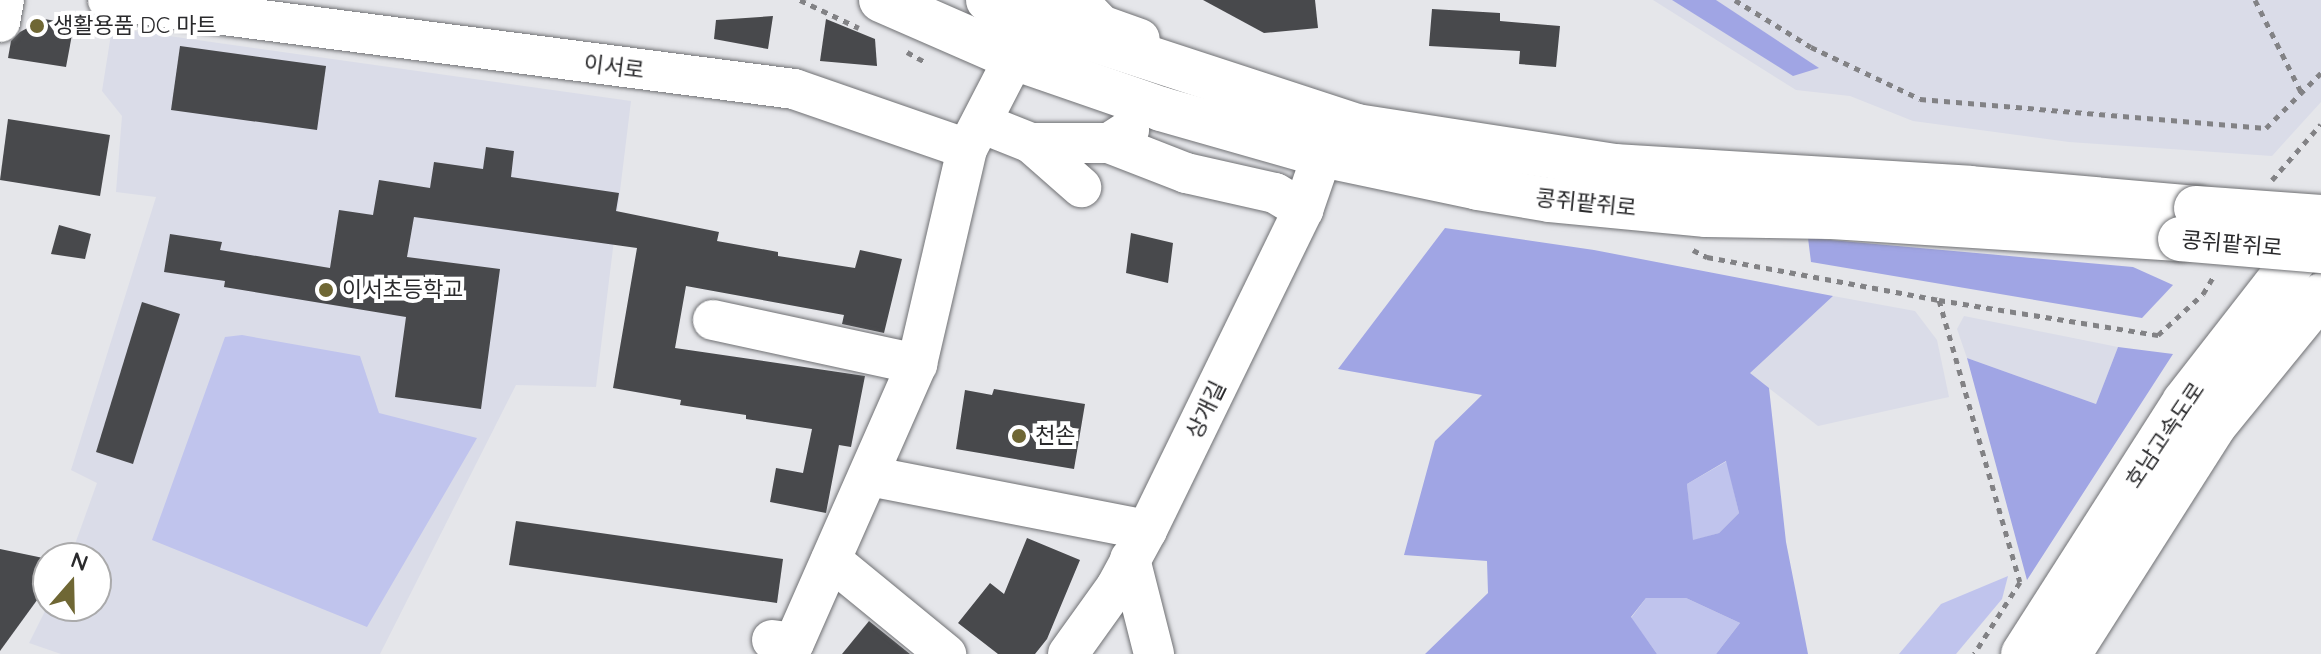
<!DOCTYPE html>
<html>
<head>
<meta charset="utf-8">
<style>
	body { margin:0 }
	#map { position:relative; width:2321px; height:654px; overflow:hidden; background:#e5e6ea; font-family:Quicksand,"Noto Sans KR",sans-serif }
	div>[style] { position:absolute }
	.built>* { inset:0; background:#dadce8 }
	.green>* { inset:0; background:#c0c4ed }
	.forest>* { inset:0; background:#a0a5e4 }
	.building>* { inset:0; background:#48494c }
	.path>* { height:5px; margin-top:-2.5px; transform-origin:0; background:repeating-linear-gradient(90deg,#828285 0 6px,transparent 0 12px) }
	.roads { filter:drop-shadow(0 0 2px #707174) drop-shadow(0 0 2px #707174) }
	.minor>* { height:40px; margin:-20px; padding:0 20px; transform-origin:20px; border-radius:20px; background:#fff }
	.major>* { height:44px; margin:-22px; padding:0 22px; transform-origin:22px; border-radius:22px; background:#fff }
	.highway>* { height:44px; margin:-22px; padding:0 22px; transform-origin:22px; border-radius:22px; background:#fff }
	.bridges { filter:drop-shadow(0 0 2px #707174) drop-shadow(0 0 2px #707174) }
	.major-bridge>* { height:44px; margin:-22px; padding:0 22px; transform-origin:22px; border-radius:22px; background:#fff }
	.dots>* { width:22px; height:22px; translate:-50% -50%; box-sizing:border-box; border:4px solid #fff; border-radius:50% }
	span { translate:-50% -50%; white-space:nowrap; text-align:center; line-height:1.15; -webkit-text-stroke:8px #fff; paint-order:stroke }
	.poi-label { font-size:22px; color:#2a2a2c }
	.left { translate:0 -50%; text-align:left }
	.street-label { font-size:22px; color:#2a2a2c }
	.north { position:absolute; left:32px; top:542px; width:80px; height:80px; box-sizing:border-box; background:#fff; border:2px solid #aaaaab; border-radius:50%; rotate:20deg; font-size:22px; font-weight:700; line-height:32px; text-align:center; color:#2a2a2c }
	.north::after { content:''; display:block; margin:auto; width:28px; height:36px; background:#6f6734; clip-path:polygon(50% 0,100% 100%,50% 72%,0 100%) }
</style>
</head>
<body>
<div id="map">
	<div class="built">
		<div style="clip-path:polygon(1653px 0,2321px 0,2321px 102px,2272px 156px,2069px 142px,1913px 121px,1850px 96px,1796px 90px)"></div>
		<div style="clip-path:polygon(112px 28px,631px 101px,596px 387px,516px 385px,380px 654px,61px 654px,29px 643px,48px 605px,96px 606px,96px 558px,70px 558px,97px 483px,71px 470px,156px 197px,116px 192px,122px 116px,102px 91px)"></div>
		<div style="clip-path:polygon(1833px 296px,1915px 311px,1937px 340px,1949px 397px,1818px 426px,1749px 373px)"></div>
		<div style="clip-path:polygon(1964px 316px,2118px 347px,2096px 404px,1967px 358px,1957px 329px)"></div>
	</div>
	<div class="green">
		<div style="clip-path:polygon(242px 335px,360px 356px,379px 413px,477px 438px,367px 627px,152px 540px,225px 337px)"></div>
		<div style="clip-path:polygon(1727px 461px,1739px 513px,1719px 533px,1692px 541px,1687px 484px)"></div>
		<div style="clip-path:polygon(2008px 576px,2002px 599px,1956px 654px,1899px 654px,1941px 604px)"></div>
		<div style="clip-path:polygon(1646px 598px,1686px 598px,1740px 623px,1716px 654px,1657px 654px,1631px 618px)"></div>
	</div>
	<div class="forest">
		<div style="clip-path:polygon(1672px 0,1716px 0,1819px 68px,1793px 76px)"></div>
		<div style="clip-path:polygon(evenodd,1445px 228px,1594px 250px,1833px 296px,1750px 373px,1769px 388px,1786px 542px,1808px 654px,1716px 654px,1740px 623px,1686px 598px,1646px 598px,1631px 617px,1657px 654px,1425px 654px,1488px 593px,1487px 561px,1404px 555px,1435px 441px,1482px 395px,1338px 369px,1445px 228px,1726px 461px,1739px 513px,1719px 533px,1693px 540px,1687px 484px,1726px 461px)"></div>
		<div style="clip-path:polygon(1808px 238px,2133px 267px,2173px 285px,2142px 318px,1811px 262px)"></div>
		<div style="clip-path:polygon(2118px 347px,2173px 354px,2027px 580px,1967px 358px,2096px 404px)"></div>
	</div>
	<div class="building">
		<div style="clip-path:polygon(1203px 0,1315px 0,1318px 28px,1264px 33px)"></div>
		<div style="clip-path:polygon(1432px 9px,1500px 13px,1500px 21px,1560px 26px,1556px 67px,1519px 64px,1520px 51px,1429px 46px)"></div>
		<div style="clip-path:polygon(773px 16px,768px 49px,714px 39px,716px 20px)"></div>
		<div style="clip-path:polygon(44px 19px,74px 24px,66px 67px,8px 58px,11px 41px,20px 32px)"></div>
		<div style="clip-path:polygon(826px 19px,875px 39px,877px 66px,820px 61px)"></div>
		<div style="clip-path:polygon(180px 46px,326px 66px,317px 130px,171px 110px)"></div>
		<div style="clip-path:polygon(8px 119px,110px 135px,100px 196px,0 180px)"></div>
		<div style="clip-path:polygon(486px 147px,514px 151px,511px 177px,619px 193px,616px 211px,719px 232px,717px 241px,778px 252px,778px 256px,855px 268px,860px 250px,902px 259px,884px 333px,842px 324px,844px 315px,686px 286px,675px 348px,865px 376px,851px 447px,839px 445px,826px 513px,770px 502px,776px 468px,803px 473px,812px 429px,746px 419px,746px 415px,680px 405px,681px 400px,613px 388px,637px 248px,414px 217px,407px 257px,500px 269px,481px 409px,395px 397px,406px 317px,224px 287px,225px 281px,164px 272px,170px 234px,222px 242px,220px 250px,330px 268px,339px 210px,373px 215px,379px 180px,430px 188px,434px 162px,483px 169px)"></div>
		<div style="clip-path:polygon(59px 225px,91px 234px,85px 259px,51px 254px)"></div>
		<div style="clip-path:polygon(1131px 233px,1173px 243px,1168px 283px,1126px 273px)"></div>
		<div style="clip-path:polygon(142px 302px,180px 314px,133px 464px,96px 452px)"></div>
		<div style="clip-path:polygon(994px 389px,1085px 404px,1074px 469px,956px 449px,965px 390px,992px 395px)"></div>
		<div style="clip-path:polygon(516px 521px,783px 559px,777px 603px,509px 565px)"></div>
		<div style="clip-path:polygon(1027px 538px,1080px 560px,1047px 639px,1035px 654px,998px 654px,958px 623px,990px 583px,1004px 594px)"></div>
		<div style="clip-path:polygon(0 549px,48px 559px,48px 585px,0 651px)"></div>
		<div style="clip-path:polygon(869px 621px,910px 654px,842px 654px)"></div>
	</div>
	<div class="path">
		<div style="left:800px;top:0;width:65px;rotate:25.4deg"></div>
		<div style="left:1735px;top:0;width:89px;rotate:31.7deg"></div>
		<div style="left:1811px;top:47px;width:121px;rotate:25.5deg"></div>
		<div style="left:1920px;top:99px;width:347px;rotate:4.8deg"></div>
		<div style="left:2266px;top:128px;width:78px;rotate:-45deg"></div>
		<div style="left:2255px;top:0;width:105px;rotate:63.4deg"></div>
		<div style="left:907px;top:52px;width:23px;rotate:29deg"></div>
		<div style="left:2272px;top:180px;width:74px;rotate:-48.8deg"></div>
		<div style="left:1693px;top:250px;width:16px;rotate:27deg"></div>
		<div style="left:1707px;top:257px;width:236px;rotate:10.5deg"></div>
		<div style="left:1939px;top:300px;width:222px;rotate:9.1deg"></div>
		<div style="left:2158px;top:335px;width:61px;rotate:-42.3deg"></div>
		<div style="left:2203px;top:294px;width:23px;rotate:-59deg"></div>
		<div style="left:1939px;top:300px;width:293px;rotate:74deg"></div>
		<div style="left:2020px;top:582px;width:85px;rotate:122.6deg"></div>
	</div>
	<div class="roads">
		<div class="minor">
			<div style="left:108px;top:0;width:692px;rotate:7.39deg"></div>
			<div style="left:794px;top:89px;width:183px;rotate:19.1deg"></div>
			<div style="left:967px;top:149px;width:102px;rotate:-62.7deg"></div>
			<div style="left:1014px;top:58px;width:44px;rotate:-55.2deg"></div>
			<div style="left:1039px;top:22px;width:24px;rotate:-68deg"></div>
			<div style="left:1077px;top:0;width:35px;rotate:46deg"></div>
			<div style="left:1101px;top:25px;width:41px;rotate:19.7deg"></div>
			<div style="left:0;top:22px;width:22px;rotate:-80deg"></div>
			<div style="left:981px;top:123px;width:54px;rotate:21.8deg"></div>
			<div style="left:1031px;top:143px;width:78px"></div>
			<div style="left:1109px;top:143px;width:24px;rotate:-33deg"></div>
			<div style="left:1031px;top:143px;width:67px;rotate:41.3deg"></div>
			<div style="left:1109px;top:143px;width:83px;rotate:21.3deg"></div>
			<div style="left:1186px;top:173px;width:91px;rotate:12.7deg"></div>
			<div style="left:1275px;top:193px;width:33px;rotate:31deg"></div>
			<div style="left:713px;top:320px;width:209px;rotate:12.2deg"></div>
			<div style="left:869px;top:476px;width:283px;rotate:11deg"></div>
			<div style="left:1130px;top:559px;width:98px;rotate:75.8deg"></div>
			<div style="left:831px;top:560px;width:149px;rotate:39.3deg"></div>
			<div style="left:772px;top:640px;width:22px;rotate:8deg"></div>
			<div style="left:794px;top:643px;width:305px;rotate:-66.2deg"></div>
			<div style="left:917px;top:364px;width:221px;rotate:-76.9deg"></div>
			<div style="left:1068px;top:654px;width:82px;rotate:-54.4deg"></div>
			<div style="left:1116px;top:587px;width:65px;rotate:-61.5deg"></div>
			<div style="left:1147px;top:530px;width:356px;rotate:-64deg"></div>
			<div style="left:1303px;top:210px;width:58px;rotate:-70.9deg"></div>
		</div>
		<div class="major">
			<div style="left:881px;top:0;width:145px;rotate:23.6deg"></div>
			<div style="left:1014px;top:58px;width:156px;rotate:19.1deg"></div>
			<div style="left:1161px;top:109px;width:167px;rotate:15.9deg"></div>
			<div style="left:1322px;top:155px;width:159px;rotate:11.9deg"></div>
			<div style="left:1478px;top:188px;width:73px;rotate:9.5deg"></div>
			<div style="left:1550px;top:200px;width:157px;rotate:5.5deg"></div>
			<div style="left:1706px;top:215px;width:124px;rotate:0.9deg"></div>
			<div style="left:1830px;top:217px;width:351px;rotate:3.6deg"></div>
			<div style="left:988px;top:0;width:56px;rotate:23.3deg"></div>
			<div style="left:1039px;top:22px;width:335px;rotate:18.1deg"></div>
			<div style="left:1357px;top:126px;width:260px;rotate:8.8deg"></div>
			<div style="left:1614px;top:166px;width:356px;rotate:3.5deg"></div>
			<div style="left:1969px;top:188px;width:228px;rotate:5deg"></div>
		</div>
		<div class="highway">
			<div style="left:2023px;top:654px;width:299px;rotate:-57.4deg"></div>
			<div style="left:2184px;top:402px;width:223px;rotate:-52.1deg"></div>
			<div style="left:2069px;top:654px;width:270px;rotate:-57.5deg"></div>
			<div style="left:2214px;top:426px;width:169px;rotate:-50.8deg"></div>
		</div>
	</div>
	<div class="bridges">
		<div class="major-bridge">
			<div style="left:2196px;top:208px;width:125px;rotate:4.1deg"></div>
			<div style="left:2180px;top:239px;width:142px;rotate:4.9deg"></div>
		</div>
	</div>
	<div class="dots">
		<div style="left:37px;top:26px;background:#6f6734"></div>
		<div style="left:326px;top:290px;background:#6f6734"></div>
		<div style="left:1019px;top:436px;background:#6f6734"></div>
	</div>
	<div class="poi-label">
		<span class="left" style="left:53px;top:26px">생활용품 DC 마트</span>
		<span class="left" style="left:342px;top:290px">이서초등학교</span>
		<span class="left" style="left:1035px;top:436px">천손</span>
	</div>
	<div class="street-label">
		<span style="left:614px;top:67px;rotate:7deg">이서로</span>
		<span style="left:1586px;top:203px;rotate:6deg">콩쥐팥쥐로</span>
		<span style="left:2232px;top:244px;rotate:5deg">콩쥐팥쥐로</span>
		<span style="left:1206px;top:410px;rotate:-64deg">상개길</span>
		<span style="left:2165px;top:435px;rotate:-56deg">호남고속도로</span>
	</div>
	<div class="north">N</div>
</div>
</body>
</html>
